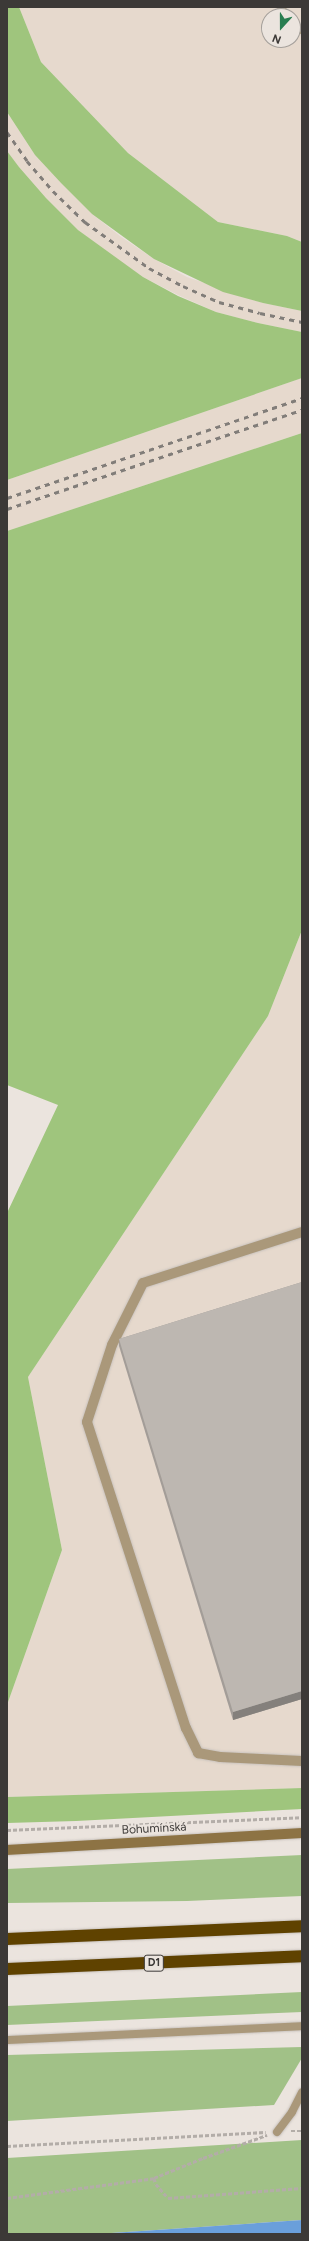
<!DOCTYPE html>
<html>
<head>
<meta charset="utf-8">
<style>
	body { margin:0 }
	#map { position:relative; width:309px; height:2241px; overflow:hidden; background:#ebe4de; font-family:Figtree,sans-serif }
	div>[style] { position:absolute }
	.built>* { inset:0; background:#e6d9cd }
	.green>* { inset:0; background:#a1c187 }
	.forest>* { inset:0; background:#9fc57d }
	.water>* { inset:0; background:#6a9fdb }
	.path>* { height:2.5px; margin-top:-1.25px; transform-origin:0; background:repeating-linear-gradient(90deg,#b3ada8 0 4px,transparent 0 6px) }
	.roads { filter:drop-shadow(0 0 1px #c8c2bd) drop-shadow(0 0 1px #c8c2bd) }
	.service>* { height:8px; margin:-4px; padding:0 4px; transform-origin:4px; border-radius:4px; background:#aa987a }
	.minor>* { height:10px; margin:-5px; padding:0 5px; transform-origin:5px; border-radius:5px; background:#aa987a }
	.secondary>* { height:10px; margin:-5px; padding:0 5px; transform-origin:5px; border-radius:5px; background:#8d7344 }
	.motorway>* { height:12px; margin:-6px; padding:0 6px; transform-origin:6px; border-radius:6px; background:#5f4200 }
	.rail>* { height:3px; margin-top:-1.5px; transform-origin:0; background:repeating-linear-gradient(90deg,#817d79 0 5px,transparent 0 10px) }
	.wall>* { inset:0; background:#a39d98 }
	.shaded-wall>* { inset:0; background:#84807c }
	.building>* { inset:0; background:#bdb7b1 }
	span { translate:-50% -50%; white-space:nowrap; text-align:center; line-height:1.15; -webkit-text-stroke:4px #ebe4de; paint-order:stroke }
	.shield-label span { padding:1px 3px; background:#ebe4de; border:1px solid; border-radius:3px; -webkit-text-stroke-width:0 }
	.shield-label { font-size:11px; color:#3c3937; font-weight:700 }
	.street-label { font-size:12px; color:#3c3937 }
	.frame { position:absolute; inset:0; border:8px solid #3c3937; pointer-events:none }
	.north { position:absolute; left:261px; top:8px; width:40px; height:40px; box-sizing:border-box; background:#ebe4de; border:1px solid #a5a09b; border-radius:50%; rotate:201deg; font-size:11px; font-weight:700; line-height:16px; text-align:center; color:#3c3937 }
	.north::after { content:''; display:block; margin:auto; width:14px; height:18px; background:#297e51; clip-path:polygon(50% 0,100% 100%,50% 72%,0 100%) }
</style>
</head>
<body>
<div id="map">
	<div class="built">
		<div style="clip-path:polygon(evenodd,19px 7px,302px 7px,302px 242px,287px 236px,218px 222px,128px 153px,41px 62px,19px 7px,269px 16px,293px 16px,293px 40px,269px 40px,269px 16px)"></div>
		<div style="clip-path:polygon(7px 112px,35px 155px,61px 183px,92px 214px,120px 236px,154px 259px,187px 277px,263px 303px,302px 311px,302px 332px,258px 323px,216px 312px,178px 295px,143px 277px,108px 253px,78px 230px,46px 198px,19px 167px,7px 151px)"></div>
		<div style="clip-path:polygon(302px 378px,302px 433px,7px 531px,7px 480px)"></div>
		<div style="clip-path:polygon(302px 930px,302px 1788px,7px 1797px,7px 1705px,62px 1550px,28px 1377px,268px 1016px)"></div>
	</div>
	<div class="green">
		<div style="clip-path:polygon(302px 1855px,302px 1896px,187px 1901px,7px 1903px,7px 1869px)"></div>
		<div style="clip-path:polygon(302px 1992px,302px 2012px,7px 2025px,7px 2006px)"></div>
		<div style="clip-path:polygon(302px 2047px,302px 2058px,274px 2105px,7px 2121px,7px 2055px)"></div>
		<div style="clip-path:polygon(302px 2140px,302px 2220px,97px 2234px,7px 2234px,7px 2158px)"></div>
	</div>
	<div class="forest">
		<div style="clip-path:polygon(7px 7px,19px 7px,41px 62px,128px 153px,218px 222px,287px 236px,302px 242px,302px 311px,263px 303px,223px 292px,154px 259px,92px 214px,61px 183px,35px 155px,7px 112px)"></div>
		<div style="clip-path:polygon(7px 151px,19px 167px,46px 198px,78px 230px,143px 277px,178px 296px,216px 312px,258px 323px,302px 332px,302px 378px,7px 480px)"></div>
		<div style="clip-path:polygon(302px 433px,302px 930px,268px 1016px,28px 1377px,62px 1550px,7px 1705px,7px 1213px,58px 1105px,7px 1085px,7px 531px)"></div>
		<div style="clip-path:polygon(302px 1788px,302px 1809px,76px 1821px,7px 1823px,7px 1797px)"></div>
	</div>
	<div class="water">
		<div style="clip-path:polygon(302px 2220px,302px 2234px,97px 2234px)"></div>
	</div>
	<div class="path">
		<div style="left:7px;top:1830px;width:295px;rotate:-2.5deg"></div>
		<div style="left:291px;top:2131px;width:11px"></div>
		<div style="left:7px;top:2146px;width:259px;rotate:-3.1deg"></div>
		<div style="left:154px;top:2178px;width:6px;rotate:72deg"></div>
		<div style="left:156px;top:2184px;width:18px;rotate:49deg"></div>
		<div style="left:168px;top:2198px;width:134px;rotate:-4.3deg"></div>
		<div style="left:7px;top:2198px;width:148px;rotate:-7.7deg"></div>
		<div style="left:154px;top:2178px;width:53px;rotate:-22.2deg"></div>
		<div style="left:203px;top:2158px;width:68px;rotate:-19.8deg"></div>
	</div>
	<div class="roads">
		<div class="service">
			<div style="left:281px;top:7px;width:10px;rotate:61deg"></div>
			<div style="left:293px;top:24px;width:11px;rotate:34deg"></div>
			<div style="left:7px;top:2040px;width:295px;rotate:-2.7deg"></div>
			<div style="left:277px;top:2132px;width:25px;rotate:-53deg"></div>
			<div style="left:292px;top:2112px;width:22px;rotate:-63deg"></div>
		</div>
		<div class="minor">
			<div style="left:302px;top:1232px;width:167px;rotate:162.2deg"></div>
			<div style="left:143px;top:1283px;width:69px;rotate:116.6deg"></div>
			<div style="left:112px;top:1345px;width:81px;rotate:108deg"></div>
			<div style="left:87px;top:1422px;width:322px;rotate:72.1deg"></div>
			<div style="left:186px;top:1728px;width:28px;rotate:64deg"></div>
			<div style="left:198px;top:1753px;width:22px;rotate:10deg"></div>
			<div style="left:220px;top:1757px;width:82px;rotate:2.8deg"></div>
		</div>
		<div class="secondary">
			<div style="left:7px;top:1850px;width:295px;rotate:-3.3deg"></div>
		</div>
		<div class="motorway">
			<div style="left:7px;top:1939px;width:295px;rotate:-2.5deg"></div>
			<div style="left:7px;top:1969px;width:295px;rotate:-2.5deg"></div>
		</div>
	</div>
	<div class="rail">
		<div style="left:7px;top:132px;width:35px;rotate:55deg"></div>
		<div style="left:27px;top:161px;width:40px;rotate:49deg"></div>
		<div style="left:53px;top:191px;width:45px;rotate:44.1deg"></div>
		<div style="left:85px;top:222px;width:79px;rotate:35.7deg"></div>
		<div style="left:149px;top:268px;width:38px;rotate:28deg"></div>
		<div style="left:183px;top:286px;width:39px;rotate:24deg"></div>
		<div style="left:219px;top:302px;width:42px;rotate:15deg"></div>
		<div style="left:260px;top:313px;width:43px;rotate:12.1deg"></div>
		<div style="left:7px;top:498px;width:311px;rotate:-18.7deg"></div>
		<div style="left:7px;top:509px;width:311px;rotate:-18.6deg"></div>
	</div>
	<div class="wall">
		<div style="clip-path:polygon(302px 1282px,302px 1699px,233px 1720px,119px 1346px,119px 1339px)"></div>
	</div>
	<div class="shaded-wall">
		<div style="clip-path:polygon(302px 1691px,302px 1699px,233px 1720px,233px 1712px)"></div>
	</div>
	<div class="building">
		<div style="clip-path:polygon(302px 1282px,302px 1691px,233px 1712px,119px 1339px)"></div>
	</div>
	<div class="shield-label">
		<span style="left:154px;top:1963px">D1</span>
	</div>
	<div class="street-label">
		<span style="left:154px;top:1829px;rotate:-3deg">Bohumínská</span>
	</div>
	<div class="frame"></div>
	<div class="north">N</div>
</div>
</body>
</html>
